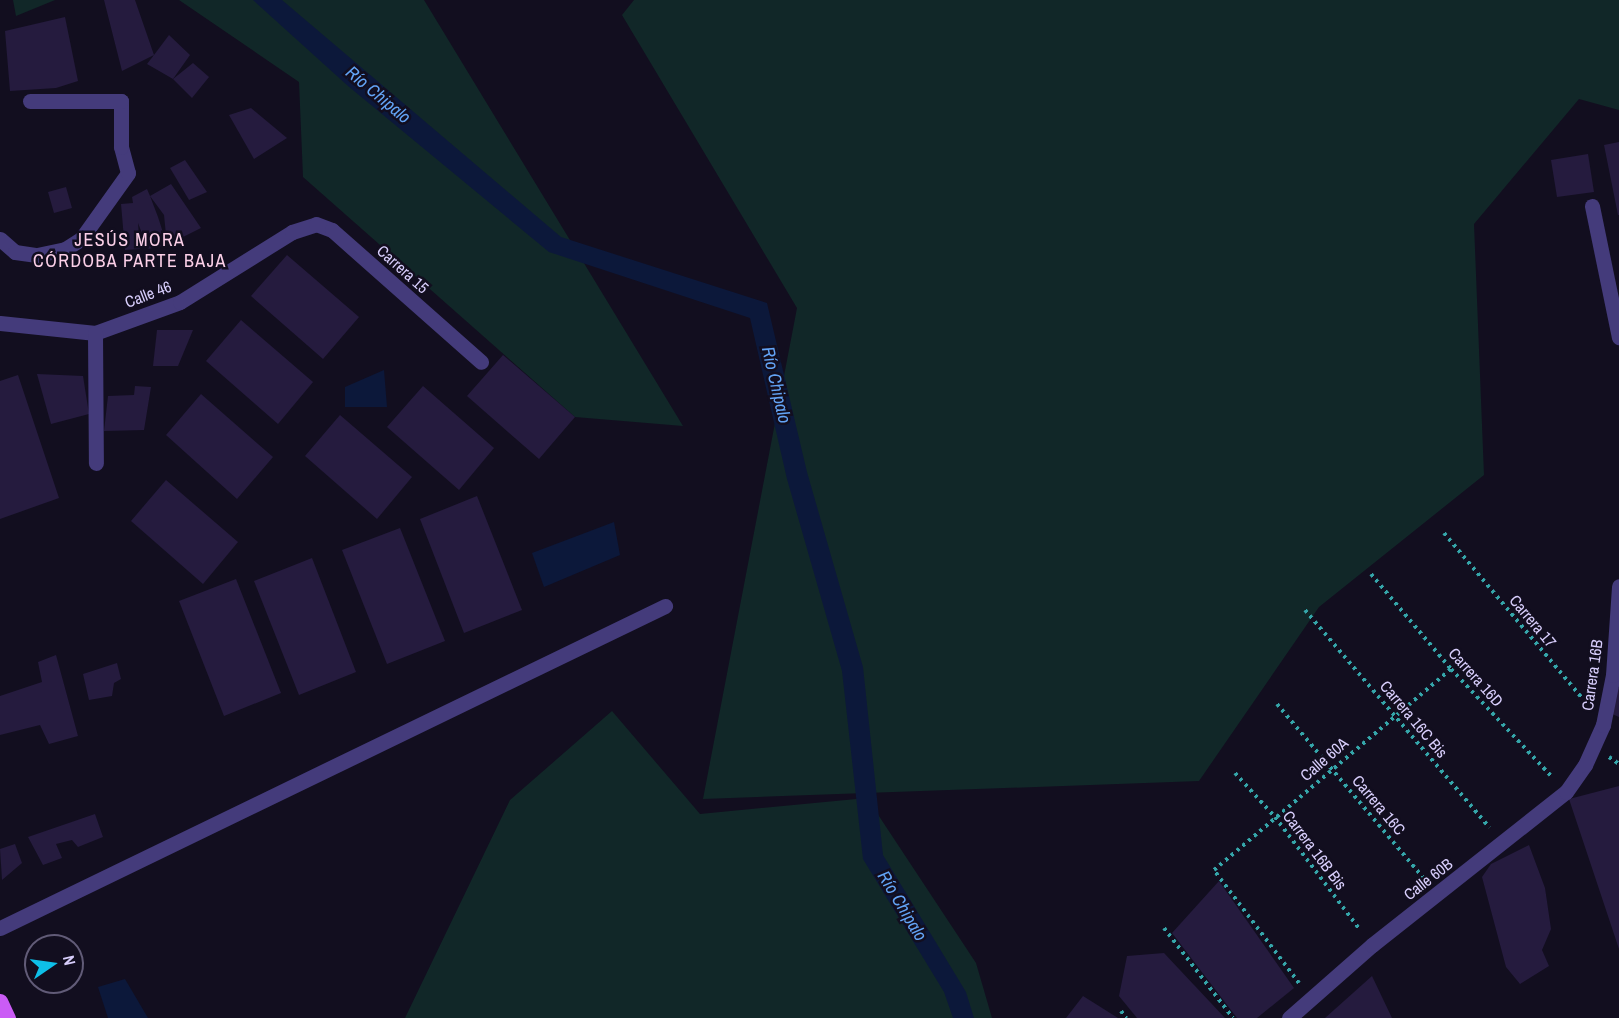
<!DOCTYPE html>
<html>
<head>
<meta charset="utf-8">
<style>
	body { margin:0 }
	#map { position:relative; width:1619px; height:1018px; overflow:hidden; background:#120e1f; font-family:"Archivo Narrow",sans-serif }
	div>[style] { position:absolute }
	.green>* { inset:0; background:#112728 }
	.water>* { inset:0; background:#0c183a }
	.building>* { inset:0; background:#251b3e }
	.path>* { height:4px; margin-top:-2px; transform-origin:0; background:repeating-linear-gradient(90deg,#35a6aa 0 3px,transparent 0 7.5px) }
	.minor>* { height:15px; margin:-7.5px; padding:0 7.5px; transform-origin:7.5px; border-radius:7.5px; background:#443b7b }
	.primary>* { height:15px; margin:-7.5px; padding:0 7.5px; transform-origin:7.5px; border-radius:7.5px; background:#ca5cf5 }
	span { translate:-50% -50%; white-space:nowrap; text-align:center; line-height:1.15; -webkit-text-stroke:5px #120e1f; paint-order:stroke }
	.street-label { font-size:16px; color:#d8cefc }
	.water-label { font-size:18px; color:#63a4f6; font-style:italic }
	.neighbourhood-label { font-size:18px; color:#fcd0e8; letter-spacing:1.5px }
	.north { position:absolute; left:24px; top:934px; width:60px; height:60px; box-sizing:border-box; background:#120e1f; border:2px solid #615b77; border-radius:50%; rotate:77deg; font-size:16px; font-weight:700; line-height:24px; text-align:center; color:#d8cefc }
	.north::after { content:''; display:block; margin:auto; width:21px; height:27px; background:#0ebfe8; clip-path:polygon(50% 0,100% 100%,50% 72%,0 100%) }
</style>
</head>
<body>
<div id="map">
	<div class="green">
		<div style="clip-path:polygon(13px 0,55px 0,16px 16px)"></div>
		<div style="clip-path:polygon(179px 0,424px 0,683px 426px,575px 417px,303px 177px,299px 82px)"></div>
		<div style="clip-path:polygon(634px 0,1619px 0,1619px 110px,1579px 99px,1474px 224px,1484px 475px,1319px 607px,1199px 781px,703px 799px,797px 308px,622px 15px)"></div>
		<div style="clip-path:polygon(612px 711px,700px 814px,867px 798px,976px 963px,992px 1018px,405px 1018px,510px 800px)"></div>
	</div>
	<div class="water">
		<div style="clip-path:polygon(253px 0,282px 0,561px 237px,767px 303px,807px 472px,863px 667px,883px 855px,966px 992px,974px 1018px,953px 1018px,944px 992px,863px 859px,842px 671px,787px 479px,750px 318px,549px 252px,348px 86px)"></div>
		<div style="clip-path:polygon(384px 370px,387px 407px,345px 407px,345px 387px)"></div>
		<div style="clip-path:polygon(614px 522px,620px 555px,544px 587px,532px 553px)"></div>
		<div style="clip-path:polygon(125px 979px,148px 1018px,108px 1018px,98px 987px)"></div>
	</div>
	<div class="building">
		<div style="clip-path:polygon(104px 0,135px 0,154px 55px,169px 35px,190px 55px,173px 79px,147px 64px,154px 55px,122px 71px)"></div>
		<div style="clip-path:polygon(65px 17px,78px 81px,56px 88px,10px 91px,5px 31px)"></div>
		<div style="clip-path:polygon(193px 63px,209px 77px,192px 98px,173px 79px)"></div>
		<div style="clip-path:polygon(251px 108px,287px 138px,254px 159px,229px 115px)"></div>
		<div style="clip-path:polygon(1619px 142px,1619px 215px,1618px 215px,1604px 145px)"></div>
		<div style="clip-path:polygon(1588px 154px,1594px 192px,1557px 197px,1551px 160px)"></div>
		<div style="clip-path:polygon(185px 160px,207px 192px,189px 200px,170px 168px)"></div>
		<div style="clip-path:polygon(evenodd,171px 184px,201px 228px,167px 245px,148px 249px,138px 223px,140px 249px,125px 250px,121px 204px,133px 203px,132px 197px,147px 189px,150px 196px,171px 184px,150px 196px,164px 215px,167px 245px,158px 217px,150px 196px)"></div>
		<div style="clip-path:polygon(66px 187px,72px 208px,54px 213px,48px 192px)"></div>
		<div style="clip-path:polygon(287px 255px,359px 317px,323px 359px,251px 296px)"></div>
		<div style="clip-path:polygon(241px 320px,313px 382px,278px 424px,206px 361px)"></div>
		<div style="clip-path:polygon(157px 330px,193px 330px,178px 366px,153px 366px)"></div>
		<div style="clip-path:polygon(503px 355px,575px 417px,539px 459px,467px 396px)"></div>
		<div style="clip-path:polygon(37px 374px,83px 376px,89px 414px,51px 424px)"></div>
		<div style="clip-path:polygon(18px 375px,59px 498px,0 519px,0 381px)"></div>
		<div style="clip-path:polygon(135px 386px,151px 387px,144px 430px,104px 431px,108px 396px,134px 395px)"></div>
		<div style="clip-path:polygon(423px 386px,494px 448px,459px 490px,387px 427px)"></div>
		<div style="clip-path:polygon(201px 394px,273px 457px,237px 499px,166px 435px)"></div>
		<div style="clip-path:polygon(340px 415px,412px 477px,377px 519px,305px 456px)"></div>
		<div style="clip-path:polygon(166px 480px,238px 542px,203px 584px,131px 521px)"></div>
		<div style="clip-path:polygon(477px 496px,522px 610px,464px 633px,420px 519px)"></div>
		<div style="clip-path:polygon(400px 528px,445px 641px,387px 664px,342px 550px)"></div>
		<div style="clip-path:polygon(312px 558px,356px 672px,299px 695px,254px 581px)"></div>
		<div style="clip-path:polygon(236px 579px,281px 693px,224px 716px,179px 601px)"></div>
		<div style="clip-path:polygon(56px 655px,78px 736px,49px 744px,40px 725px,0 735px,0 696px,42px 682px,38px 662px)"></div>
		<div style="clip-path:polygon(117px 663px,121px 679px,114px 683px,112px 696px,89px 700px,83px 674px)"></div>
		<div style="clip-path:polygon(1618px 688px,1619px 688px,1619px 717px,1612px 714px)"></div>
		<div style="clip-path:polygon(1619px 786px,1619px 949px,1569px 799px)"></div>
		<div style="clip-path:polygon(95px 814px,103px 837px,78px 847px,72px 840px,56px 844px,62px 858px,43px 865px,28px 837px)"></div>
		<div style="clip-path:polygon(15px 844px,22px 863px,2px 880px,0 849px)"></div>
		<div style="clip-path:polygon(1529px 845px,1545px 888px,1551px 929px,1542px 950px,1549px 966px,1520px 984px,1506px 967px,1482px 877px,1491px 864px)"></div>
		<div style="clip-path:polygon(1219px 881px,1294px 988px,1257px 1018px,1237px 1018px,1172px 933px)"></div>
		<div style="clip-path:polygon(1164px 953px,1225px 1018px,1137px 1018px,1119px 996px,1127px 956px)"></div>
		<div style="clip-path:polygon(1372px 976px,1392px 1018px,1325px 1018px)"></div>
		<div style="clip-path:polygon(1083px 996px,1118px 1018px,1066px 1018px)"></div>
	</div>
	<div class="path">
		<div style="left:1444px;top:533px;width:222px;rotate:50.1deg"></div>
		<div style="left:1371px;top:574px;width:124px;rotate:49.9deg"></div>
		<div style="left:1451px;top:669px;width:146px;rotate:46.9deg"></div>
		<div style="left:1305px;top:610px;width:285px;rotate:49.7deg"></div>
		<div style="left:1277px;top:704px;width:230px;rotate:49.9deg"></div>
		<div style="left:1609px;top:757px;width:12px;rotate:35deg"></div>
		<div style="left:1235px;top:773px;width:59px;rotate:47.7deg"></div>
		<div style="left:1275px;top:817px;width:141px;rotate:53deg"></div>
		<div style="left:1164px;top:928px;width:113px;rotate:52.5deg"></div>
		<div style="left:1299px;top:983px;width:141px;rotate:-127deg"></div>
		<div style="left:1214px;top:870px;width:311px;rotate:-40.3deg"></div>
		<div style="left:1121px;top:1011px;width:9px;rotate:54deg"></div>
	</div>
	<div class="minor">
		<div style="left:1592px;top:206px;width:134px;rotate:78.4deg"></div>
		<div style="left:0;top:239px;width:20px;rotate:41deg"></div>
		<div style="left:15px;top:252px;width:22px;rotate:8deg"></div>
		<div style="left:37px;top:255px;width:29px;rotate:-12deg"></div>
		<div style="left:65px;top:249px;width:19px;rotate:-32deg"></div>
		<div style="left:81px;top:239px;width:81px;rotate:-54.5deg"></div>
		<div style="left:128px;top:173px;width:27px;rotate:-105deg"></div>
		<div style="left:121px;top:147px;width:46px;rotate:-90deg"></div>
		<div style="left:121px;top:101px;width:91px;rotate:180deg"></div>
		<div style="left:0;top:323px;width:96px;rotate:6deg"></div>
		<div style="left:95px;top:333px;width:90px;rotate:-20deg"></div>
		<div style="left:180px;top:302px;width:132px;rotate:-32deg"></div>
		<div style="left:292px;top:232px;width:25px;rotate:-18deg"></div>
		<div style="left:316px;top:224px;width:17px;rotate:21deg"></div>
		<div style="left:332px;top:230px;width:199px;rotate:41.5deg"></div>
		<div style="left:95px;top:333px;width:130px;rotate:89.6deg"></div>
		<div style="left:0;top:928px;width:739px;rotate:-25.84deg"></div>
		<div style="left:1289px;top:1018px;width:111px;rotate:-41.3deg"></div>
		<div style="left:1372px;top:945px;width:247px;rotate:-38.3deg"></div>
		<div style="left:1566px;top:792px;width:33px;rotate:-55deg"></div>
		<div style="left:1585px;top:765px;width:44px;rotate:-65.8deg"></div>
		<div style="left:1603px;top:725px;width:51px;rotate:-78.7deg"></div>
		<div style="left:1613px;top:675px;width:89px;rotate:-86.1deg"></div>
	</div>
	<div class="primary">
		<div style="left:0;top:1001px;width:19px;rotate:65deg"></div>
	</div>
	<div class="street-label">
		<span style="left:403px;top:269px;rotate:42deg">Carrera 15</span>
		<span style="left:148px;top:294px;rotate:-21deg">Calle 46</span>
		<span style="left:1533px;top:621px;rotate:50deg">Carrera 17</span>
		<span style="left:1592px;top:675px;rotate:-82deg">Carrera 16B</span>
		<span style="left:1476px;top:677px;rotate:48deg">Carrera 16D</span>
		<span style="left:1414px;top:719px;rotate:50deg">Carrera 16C Bis</span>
		<span style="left:1324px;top:759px;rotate:-41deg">Calle 60A</span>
		<span style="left:1379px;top:805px;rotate:50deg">Carrera 16C</span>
		<span style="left:1315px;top:850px;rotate:53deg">Carrera 16B Bis</span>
		<span style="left:1428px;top:879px;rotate:-38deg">Calle 60B</span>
	</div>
	<div class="water-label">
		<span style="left:378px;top:95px;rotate:40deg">Río Chipalo</span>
		<span style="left:776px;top:385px;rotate:77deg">Río Chipalo</span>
		<span style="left:902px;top:906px;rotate:59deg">Río Chipalo</span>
	</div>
	<div class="neighbourhood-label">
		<span style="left:130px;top:251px">JESÚS MORA<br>CÓRDOBA PARTE BAJA</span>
	</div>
	<div class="north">N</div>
</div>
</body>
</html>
